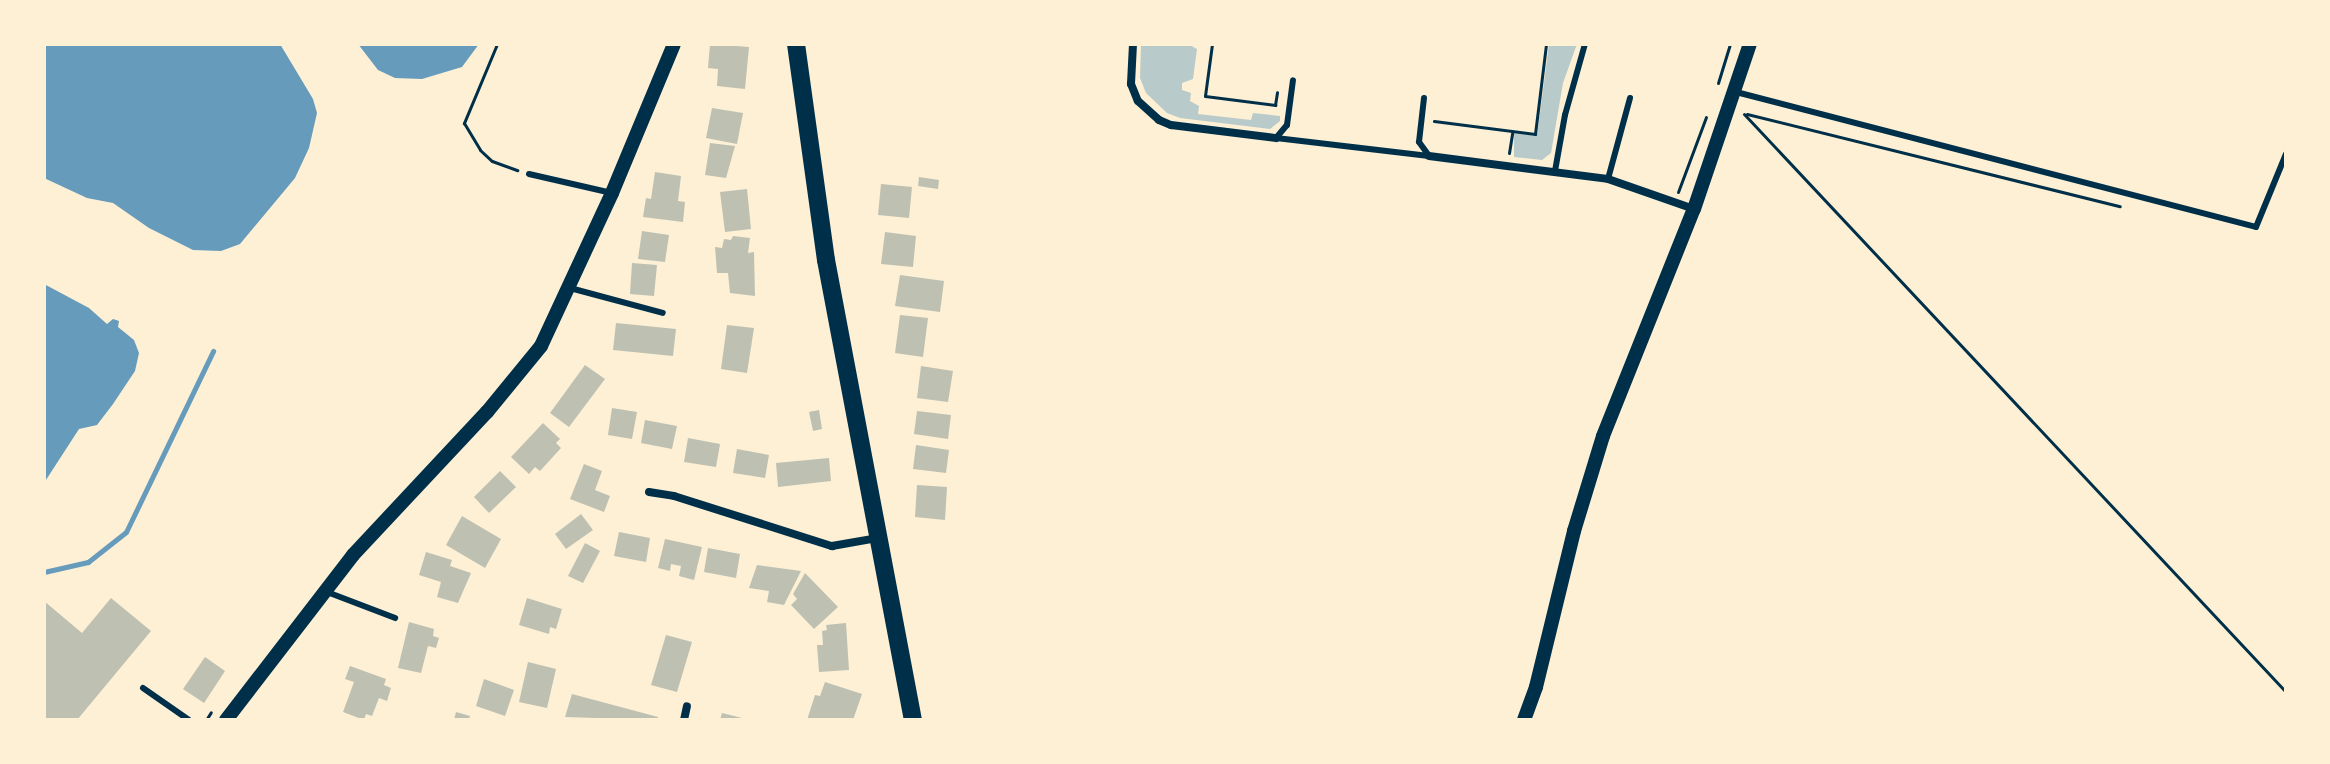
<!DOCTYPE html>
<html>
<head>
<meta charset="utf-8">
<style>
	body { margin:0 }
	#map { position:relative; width:2330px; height:764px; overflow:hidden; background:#fdf0d5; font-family:"Archivo Narrow",sans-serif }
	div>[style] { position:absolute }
	.green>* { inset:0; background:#b9caca }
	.water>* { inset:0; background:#669bbc }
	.stream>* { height:5px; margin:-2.5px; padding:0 2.5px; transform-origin:2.5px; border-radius:2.5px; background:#669bbc }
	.building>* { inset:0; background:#bec0b2 }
	.path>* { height:3px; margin:-1.5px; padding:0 1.5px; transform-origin:1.5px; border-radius:1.5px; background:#003049 }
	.service>* { height:6px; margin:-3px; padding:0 3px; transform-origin:3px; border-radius:3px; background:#003049 }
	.minor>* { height:8px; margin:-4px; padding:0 4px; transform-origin:4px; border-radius:4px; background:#003049 }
	.tertiary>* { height:14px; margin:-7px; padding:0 7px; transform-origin:7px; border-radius:7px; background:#003049 }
	.primary>* { height:18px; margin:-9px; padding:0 9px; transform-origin:9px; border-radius:9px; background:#003049 }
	span { translate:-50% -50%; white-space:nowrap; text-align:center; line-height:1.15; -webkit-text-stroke:7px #fdf0d5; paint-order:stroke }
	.frame { position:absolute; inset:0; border:46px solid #fdf0d5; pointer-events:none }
</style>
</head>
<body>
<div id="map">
	<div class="green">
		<div style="clip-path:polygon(1141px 44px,1188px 44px,1197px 49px,1193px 79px,1182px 83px,1182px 90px,1191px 93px,1190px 101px,1199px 106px,1198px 114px,1251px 120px,1253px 113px,1280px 116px,1280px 121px,1270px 129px,1180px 118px,1167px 113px,1146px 93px,1140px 78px)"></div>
		<div style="clip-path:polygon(1549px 44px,1577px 44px,1563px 83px,1551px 153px,1542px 160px,1514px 157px,1514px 133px,1537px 136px)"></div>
	</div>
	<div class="water">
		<div style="clip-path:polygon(44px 44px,280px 44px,313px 99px,317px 113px,309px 148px,295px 178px,240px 244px,221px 251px,193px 250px,149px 228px,113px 203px,87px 198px,44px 178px)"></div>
		<div style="clip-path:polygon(358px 44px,479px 44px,462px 67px,422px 79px,395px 78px,378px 70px)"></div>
		<div style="clip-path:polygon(44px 284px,89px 308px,107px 324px,113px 319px,119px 321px,118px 327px,134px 340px,139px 353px,135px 371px,113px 404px,97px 425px,79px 429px,44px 483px)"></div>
	</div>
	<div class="stream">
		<div style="left:44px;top:572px;width:45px;rotate:-12.8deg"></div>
		<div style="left:88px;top:562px;width:48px;rotate:-38.3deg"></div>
		<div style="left:126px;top:532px;width:201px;rotate:-64.3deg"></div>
	</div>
	<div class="building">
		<div style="clip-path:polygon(710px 44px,749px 47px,745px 89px,717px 86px,718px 69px,708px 68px)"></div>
		<div style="clip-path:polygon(712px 108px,743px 113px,737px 144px,706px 138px)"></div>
		<div style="clip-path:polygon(710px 143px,735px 146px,726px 178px,705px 175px)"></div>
		<div style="clip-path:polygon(655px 172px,681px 176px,678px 201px,685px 202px,683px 222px,643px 217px,646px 198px,651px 199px)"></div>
		<div style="clip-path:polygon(919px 177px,939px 180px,938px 189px,918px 186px)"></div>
		<div style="clip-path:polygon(881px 184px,912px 187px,909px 218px,878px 215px)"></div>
		<div style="clip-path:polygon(747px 189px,751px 229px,725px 232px,720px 192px)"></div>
		<div style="clip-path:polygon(642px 231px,669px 235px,665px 262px,638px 259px)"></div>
		<div style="clip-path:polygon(885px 232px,916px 236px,913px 267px,881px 264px)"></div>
		<div style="clip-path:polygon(733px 236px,750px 238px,748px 253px,754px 252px,755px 296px,730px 293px,728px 273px,717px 273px,715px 247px,722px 248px,724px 239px,731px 240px)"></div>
		<div style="clip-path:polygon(632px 263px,657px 265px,654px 296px,630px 294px)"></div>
		<div style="clip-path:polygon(900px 275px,944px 281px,940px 312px,895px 306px)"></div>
		<div style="clip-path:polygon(900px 315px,928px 318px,923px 357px,895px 353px)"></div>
		<div style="clip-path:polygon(616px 323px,676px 329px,673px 356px,613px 350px)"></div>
		<div style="clip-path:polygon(727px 325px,754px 328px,747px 373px,721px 369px)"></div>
		<div style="clip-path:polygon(585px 365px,605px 379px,569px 427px,550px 413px)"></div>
		<div style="clip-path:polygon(921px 366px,953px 371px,948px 402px,917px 398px)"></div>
		<div style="clip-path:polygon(612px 408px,637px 412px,632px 439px,608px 435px)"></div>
		<div style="clip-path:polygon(819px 410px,822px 429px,813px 431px,809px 412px)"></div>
		<div style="clip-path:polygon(917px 411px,951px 415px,948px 439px,914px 434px)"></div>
		<div style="clip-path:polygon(645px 420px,677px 426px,672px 449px,641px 443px)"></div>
		<div style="clip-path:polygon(543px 423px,560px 439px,556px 443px,561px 448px,540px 471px,535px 467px,529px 474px,511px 457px)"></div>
		<div style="clip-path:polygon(688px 438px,720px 444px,716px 467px,684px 462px)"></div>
		<div style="clip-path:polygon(916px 445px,949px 450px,946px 473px,913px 469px)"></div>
		<div style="clip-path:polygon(737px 449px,769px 455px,765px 478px,733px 473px)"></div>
		<div style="clip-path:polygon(829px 458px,831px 481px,778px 487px,776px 463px)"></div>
		<div style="clip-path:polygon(584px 464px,602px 471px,595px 490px,610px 496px,604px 512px,570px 499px)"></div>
		<div style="clip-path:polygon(500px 471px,516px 487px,489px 513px,474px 497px)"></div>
		<div style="clip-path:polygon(917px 485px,947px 487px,945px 520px,915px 517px)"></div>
		<div style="clip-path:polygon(581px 514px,593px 530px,566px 549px,555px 534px)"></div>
		<div style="clip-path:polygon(462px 516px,501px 539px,485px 568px,446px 545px)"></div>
		<div style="clip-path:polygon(619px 532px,650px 538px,646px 562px,614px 556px)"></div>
		<div style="clip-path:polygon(665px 539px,702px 547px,694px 580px,679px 576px,681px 566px,671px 564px,670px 571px,658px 568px)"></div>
		<div style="clip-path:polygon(585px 543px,600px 551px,583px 583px,568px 576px)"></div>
		<div style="clip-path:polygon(708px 548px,740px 554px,736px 578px,704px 572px)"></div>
		<div style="clip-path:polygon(426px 552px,452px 560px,450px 566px,471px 573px,458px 603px,437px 597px,441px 582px,419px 575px)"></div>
		<div style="clip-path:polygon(757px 565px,801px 571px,784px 605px,767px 602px,769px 591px,749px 588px)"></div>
		<div style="clip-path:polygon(805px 573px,838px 607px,814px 629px,791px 605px,797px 599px,793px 594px)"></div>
		<div style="clip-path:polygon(111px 598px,151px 631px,77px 720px,44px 720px,44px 601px,82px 633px)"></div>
		<div style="clip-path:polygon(527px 598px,562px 609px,556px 629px,550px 627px,549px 634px,519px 625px)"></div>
		<div style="clip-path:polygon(409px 622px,434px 629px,433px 636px,439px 638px,436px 648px,428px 646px,421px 673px,398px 668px)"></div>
		<div style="clip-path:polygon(846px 623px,849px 670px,819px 672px,817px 645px,823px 645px,822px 631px,827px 630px,826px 625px)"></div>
		<div style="clip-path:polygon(666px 635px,692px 642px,677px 692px,651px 685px)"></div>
		<div style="clip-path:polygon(205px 657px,225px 671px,204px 703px,183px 689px)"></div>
		<div style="clip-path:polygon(528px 662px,556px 669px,547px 708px,519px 702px)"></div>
		<div style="clip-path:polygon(350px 666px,386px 679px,384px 685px,391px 688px,387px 701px,379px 698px,372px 716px,366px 714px,364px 720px,343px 712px,354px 682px,345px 679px)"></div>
		<div style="clip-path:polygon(484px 679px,514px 690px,505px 716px,476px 706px)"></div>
		<div style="clip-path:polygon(825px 682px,862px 694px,853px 720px,807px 720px,815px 695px,820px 696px)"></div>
		<div style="clip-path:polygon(572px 694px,658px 717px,657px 720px,565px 717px)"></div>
		<div style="clip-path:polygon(456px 712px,470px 716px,469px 720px,454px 720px)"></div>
		<div style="clip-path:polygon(722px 713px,746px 719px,746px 720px,720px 720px)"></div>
	</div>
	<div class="path">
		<div style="left:497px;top:44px;width:86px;rotate:112.7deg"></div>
		<div style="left:464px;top:123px;width:31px;rotate:59deg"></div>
		<div style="left:480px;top:150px;width:16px;rotate:43deg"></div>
		<div style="left:492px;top:161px;width:27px;rotate:20deg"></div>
		<div style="left:1212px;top:44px;width:52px;rotate:97.7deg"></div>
		<div style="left:1205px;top:96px;width:71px;rotate:7.3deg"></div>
		<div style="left:1275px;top:105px;width:13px;rotate:-81deg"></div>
		<div style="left:1718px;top:83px;width:41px;rotate:-72.9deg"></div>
		<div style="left:1744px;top:114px;width:792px;rotate:46.84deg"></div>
		<div style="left:1747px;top:114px;width:384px;rotate:13.9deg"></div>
		<div style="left:1434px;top:121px;width:102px;rotate:7.3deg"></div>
		<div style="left:1535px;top:134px;width:91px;rotate:-83deg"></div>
		<div style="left:1509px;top:153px;width:20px;rotate:-81deg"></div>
		<div style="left:1678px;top:192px;width:80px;rotate:-69.5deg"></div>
		<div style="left:206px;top:720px;width:9px;rotate:-58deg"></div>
	</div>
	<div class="service">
		<div style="left:1736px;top:92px;width:537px;rotate:14.55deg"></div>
		<div style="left:2256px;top:227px;width:79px;rotate:-67.7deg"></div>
		<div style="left:1424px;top:98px;width:44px;rotate:96.5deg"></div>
		<div style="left:1419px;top:142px;width:17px;rotate:54deg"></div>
		<div style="left:1276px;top:138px;width:154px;rotate:6.7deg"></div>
		<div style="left:1276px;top:138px;width:17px;rotate:-50deg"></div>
		<div style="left:1287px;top:125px;width:45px;rotate:-82.4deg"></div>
		<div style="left:1555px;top:171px;width:57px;rotate:-79.9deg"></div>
		<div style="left:1565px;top:115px;width:74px;rotate:-74.3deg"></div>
		<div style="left:529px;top:174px;width:85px;rotate:12.9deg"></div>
		<div style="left:1608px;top:179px;width:84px;rotate:-74.8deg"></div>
		<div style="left:570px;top:288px;width:96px;rotate:15deg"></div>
		<div style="left:327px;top:592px;width:73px;rotate:20.9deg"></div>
		<div style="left:143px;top:688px;width:56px;rotate:34.8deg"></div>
	</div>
	<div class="minor">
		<div style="left:1133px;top:44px;width:40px;rotate:92.9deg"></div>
		<div style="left:1131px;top:84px;width:18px;rotate:68deg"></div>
		<div style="left:1138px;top:101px;width:28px;rotate:42deg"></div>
		<div style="left:1159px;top:120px;width:13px;rotate:23deg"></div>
		<div style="left:1171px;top:125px;width:106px;rotate:7.1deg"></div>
		<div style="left:1429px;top:156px;width:180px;rotate:7.3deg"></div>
		<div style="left:1608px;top:179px;width:91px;rotate:19.2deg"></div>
		<div style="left:649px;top:492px;width:25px;rotate:9deg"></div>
		<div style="left:674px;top:496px;width:166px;rotate:17.6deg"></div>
		<div style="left:832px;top:546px;width:47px;rotate:-9.9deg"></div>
		<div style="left:684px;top:720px;width:14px;rotate:-78deg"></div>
	</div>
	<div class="tertiary">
		<div style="left:226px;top:720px;width:208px;rotate:-52.4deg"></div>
		<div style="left:353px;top:555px;width:196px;rotate:-46.9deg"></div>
		<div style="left:487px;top:412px;width:85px;rotate:-50.7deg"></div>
		<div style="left:541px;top:346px;width:169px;rotate:-65.1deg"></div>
		<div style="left:612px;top:193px;width:161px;rotate:-67.4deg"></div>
		<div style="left:1524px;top:720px;width:35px;rotate:-70deg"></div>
		<div style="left:1536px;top:687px;width:161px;rotate:-76.3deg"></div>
		<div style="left:1574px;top:531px;width:99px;rotate:-73deg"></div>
		<div style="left:1603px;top:436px;width:245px;rotate:-68.2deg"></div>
		<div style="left:1694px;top:209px;width:174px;rotate:-71.3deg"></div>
	</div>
	<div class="primary">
		<div style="left:796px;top:44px;width:218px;rotate:82.1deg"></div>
		<div style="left:826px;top:260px;width:468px;rotate:79.3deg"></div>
	</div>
	<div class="frame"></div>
</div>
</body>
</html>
